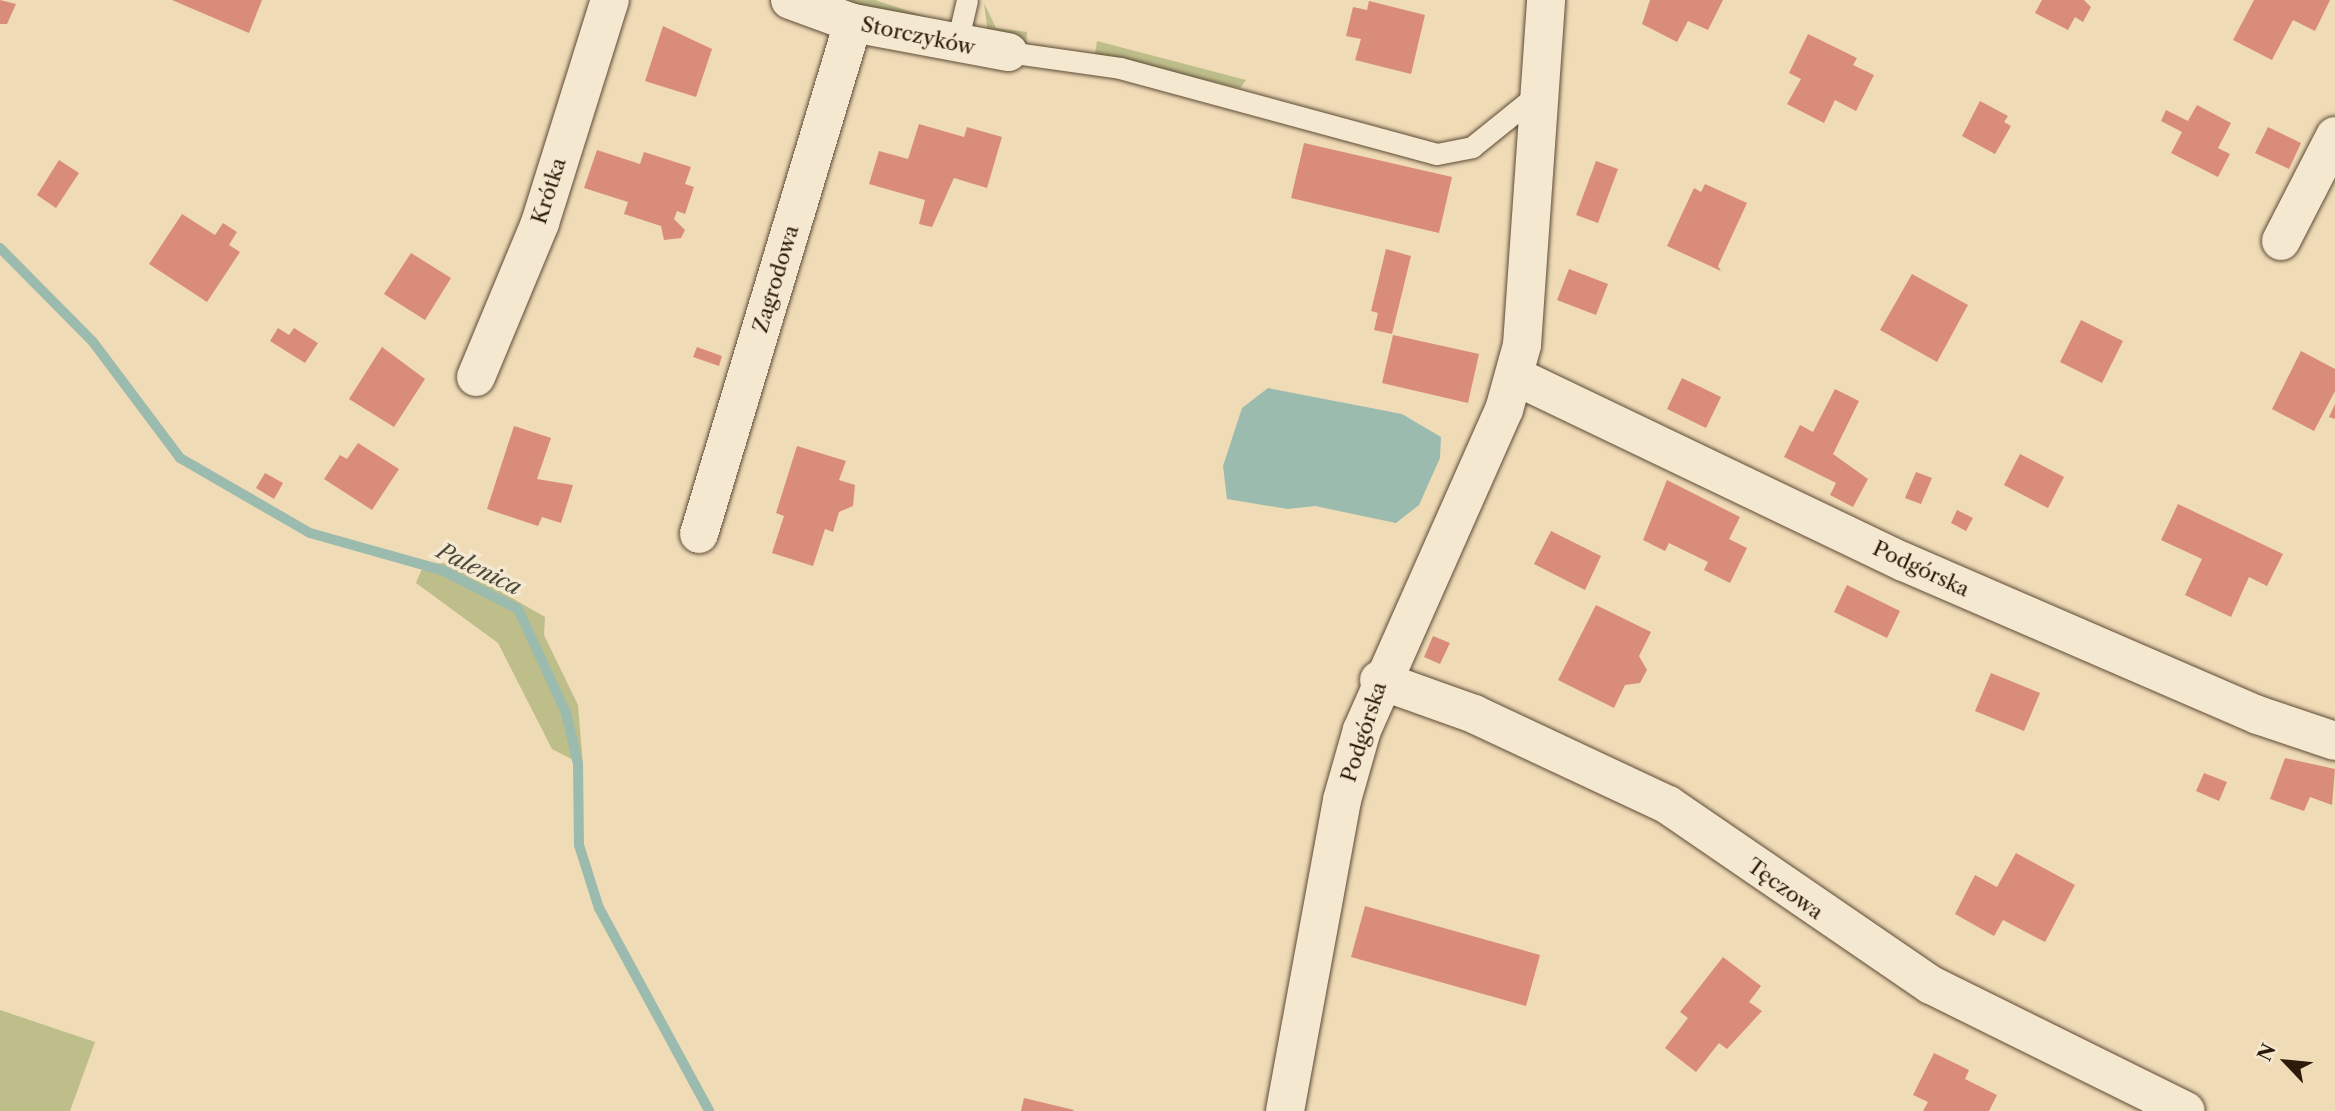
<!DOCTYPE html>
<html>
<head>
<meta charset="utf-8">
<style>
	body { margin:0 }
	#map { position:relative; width:2335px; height:1111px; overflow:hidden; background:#f0dbb7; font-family:"Libre Caslon Text",serif }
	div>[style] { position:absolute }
	.green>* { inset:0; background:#bebe8b }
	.water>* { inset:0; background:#9abbae }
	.stream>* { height:10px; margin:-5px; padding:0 5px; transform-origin:5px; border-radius:5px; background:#9abbae }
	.building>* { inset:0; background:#d98c79 }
	.roads { filter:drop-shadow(0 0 2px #5d4b36) drop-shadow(0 0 2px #5d4b36) }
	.lane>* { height:21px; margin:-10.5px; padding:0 10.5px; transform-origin:10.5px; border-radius:10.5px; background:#f5e8d0 }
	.street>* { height:38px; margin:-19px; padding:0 19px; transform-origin:19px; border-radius:19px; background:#f5e8d0 }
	span { translate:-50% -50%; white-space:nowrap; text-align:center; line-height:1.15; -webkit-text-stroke:7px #f5e8d0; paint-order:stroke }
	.street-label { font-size:21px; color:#2c1b0b }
	.water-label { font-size:23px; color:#4d4b3c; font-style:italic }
	.north { position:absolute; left:2251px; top:1027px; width:70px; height:70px; -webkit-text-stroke:5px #f5e8d0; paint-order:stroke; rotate:296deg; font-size:19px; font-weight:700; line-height:28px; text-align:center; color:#2c1b0b }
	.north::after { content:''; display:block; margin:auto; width:24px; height:32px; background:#2c1b0b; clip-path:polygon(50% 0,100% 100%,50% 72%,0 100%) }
</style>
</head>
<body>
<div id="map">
	<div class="green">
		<div style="clip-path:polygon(827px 0,875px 0,942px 22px)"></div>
		<div style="clip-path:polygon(984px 3px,996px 28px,1027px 32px,1026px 46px,989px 41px)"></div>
		<div style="clip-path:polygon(1097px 41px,1246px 80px,1240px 88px,1095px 54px)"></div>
		<div style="clip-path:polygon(451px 563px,545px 617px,544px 635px,578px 705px,583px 765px,552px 749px,498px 643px,416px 583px,424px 564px)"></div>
		<div style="clip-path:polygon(0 1010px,95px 1042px,70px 1111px,0 1111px)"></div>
	</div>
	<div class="water">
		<div style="clip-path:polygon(1268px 388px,1402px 414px,1441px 437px,1440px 458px,1419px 505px,1396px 523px,1315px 506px,1288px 509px,1227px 499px,1223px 466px,1242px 408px)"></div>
	</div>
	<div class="stream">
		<div style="left:0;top:248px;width:132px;rotate:45.3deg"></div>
		<div style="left:93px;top:342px;width:145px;rotate:53.1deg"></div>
		<div style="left:180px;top:458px;width:150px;rotate:30deg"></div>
		<div style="left:310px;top:533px;width:137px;rotate:15.7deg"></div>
		<div style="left:442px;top:570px;width:85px;rotate:27.2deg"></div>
		<div style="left:518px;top:609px;width:115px;rotate:65.2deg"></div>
		<div style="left:566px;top:713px;width:52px;rotate:76.8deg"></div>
		<div style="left:578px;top:764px;width:81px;rotate:89.3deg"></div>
		<div style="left:579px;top:845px;width:66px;rotate:72.4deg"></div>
		<div style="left:599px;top:908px;width:231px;rotate:61.5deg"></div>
	</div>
	<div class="building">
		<div style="clip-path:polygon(0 0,16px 4px,7px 24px,0 24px)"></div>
		<div style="clip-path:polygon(172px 0,262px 0,249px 33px)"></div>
		<div style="clip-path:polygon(1650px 0,1723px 0,1708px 30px,1688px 21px,1677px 42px,1642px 24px)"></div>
		<div style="clip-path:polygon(2042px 0,2084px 0,2091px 7px,2083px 22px,2075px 17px,2068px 30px,2035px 13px)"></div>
		<div style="clip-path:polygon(2254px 0,2330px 0,2315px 31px,2293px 20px,2272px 60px,2233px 40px)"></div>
		<div style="clip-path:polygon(1369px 1px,1425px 15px,1411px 74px,1355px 60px,1361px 39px,1346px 36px,1353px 7px,1367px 10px)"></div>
		<div style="clip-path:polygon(663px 26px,712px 49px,696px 97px,645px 81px)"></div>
		<div style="clip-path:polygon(1808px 34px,1857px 58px,1853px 65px,1874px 75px,1856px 111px,1835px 100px,1824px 123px,1787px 104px,1801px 79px,1789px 73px)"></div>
		<div style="clip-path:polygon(1980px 101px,2008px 116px,2004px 122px,2011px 126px,1995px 154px,1962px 136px)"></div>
		<div style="clip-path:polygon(2197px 105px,2231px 123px,2218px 148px,2230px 154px,2218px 177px,2171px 153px,2182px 132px,2161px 121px,2166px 110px,2188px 121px)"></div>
		<div style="clip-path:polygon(919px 124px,964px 137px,967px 127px,1002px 137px,987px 188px,954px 178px,932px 227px,919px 224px,925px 200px,869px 184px,879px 151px,908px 159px)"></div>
		<div style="clip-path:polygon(2268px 127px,2301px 143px,2289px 169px,2255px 153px)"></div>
		<div style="clip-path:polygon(1304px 143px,1452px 177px,1439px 233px,1291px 198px)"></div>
		<div style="clip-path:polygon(597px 150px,640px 164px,644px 152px,691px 167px,685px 184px,694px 187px,685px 214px,677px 211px,674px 219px,685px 230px,681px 238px,664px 240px,661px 226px,624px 214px,628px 202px,584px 188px)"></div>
		<div style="clip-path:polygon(59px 160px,79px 173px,56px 208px,37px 195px)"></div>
		<div style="clip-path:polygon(1596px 161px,1618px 169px,1598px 223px,1576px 215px)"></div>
		<div style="clip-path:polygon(1705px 184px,1747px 203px,1718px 266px,1721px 271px,1667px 246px,1694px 188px,1701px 192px)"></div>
		<div style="clip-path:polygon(182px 214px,215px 235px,223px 223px,237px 232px,229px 245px,240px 252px,207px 302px,149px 264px)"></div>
		<div style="clip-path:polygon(1386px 249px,1411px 256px,1392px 334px,1374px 330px,1378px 313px,1371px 311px)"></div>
		<div style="clip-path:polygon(411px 253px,451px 278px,425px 320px,384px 294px)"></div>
		<div style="clip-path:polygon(1569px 269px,1608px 284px,1596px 315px,1557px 300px)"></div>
		<div style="clip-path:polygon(1912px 274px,1968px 305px,1937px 362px,1880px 330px)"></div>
		<div style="clip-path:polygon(2081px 320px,2123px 341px,2102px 383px,2060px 362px)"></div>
		<div style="clip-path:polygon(278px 328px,289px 335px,294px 328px,318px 343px,305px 363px,270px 341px)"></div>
		<div style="clip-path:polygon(1393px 335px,1479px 354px,1468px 403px,1382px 383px)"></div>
		<div style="clip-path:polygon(382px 347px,425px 379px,394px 427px,349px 399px)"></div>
		<div style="clip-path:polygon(697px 347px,722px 356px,719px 366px,693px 357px)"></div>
		<div style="clip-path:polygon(2301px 351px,2335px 369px,2335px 391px,2314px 431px,2272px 409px)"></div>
		<div style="clip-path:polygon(1682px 378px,1721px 397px,1706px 428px,1667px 409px)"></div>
		<div style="clip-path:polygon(1835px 389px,1859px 401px,1833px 454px,1868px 479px,1853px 507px,1830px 495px,1836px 483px,1784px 457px,1800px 425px,1813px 432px)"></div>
		<div style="clip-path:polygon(2335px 404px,2335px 419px,2329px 417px)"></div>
		<div style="clip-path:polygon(514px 426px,551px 438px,537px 479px,573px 485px,561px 523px,542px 517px,538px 526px,487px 509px)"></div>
		<div style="clip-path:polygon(358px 443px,399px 469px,372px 510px,324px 479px,340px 455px,347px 459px)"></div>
		<div style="clip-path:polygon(797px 446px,846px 461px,839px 480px,855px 485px,853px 506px,839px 512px,833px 532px,825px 529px,813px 566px,772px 553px,784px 516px,776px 513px)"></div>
		<div style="clip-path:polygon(2020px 454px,2064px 477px,2048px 508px,2004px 485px)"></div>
		<div style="clip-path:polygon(1916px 472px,1932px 478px,1921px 504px,1905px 498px)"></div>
		<div style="clip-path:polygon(265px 473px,283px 483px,274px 499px,256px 488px)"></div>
		<div style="clip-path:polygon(1667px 480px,1740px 517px,1729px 539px,1747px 548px,1730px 583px,1704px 570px,1708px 562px,1669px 543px,1665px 551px,1643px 540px)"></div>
		<div style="clip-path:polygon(2178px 504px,2283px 554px,2267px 586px,2249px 577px,2231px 617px,2185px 595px,2202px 559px,2161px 540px)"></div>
		<div style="clip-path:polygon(1957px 510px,1973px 518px,1966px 531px,1951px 523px)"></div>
		<div style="clip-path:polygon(1551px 531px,1601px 556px,1585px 590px,1534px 564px)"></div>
		<div style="clip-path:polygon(1847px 585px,1900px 611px,1887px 638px,1834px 612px)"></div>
		<div style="clip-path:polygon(1596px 605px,1651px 632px,1639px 656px,1647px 670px,1640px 683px,1625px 685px,1614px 708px,1558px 680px)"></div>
		<div style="clip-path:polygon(1433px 636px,1450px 643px,1440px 664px,1424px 657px)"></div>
		<div style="clip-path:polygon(1991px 673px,2040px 693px,2024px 731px,1975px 711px)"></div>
		<div style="clip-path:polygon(2285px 758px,2335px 769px,2332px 805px,2310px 797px,2304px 811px,2270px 799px)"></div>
		<div style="clip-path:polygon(2204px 773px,2227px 782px,2219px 801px,2196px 791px)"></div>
		<div style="clip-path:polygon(2016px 853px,2075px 885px,2045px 942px,2003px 920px,1994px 936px,1955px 914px,1975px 875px,1997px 887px)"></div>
		<div style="clip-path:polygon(1365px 906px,1540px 955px,1526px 1006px,1351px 957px)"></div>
		<div style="clip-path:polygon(1723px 957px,1761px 986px,1749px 1002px,1762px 1011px,1727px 1049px,1719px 1043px,1696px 1072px,1665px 1048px,1688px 1018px,1680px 1012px)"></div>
		<div style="clip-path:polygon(1934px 1053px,1969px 1070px,1965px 1079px,1997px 1095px,1989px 1111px,1923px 1111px,1928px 1102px,1913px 1095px)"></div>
		<div style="clip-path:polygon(1024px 1098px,1074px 1110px,1073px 1111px,1021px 1111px)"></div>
	</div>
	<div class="roads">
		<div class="lane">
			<div style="left:956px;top:47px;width:48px;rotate:-76.8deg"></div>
			<div style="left:1008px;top:52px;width:113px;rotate:8.1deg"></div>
			<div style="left:1120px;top:68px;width:328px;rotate:15.2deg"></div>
			<div style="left:1437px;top:154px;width:36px;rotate:-11deg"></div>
			<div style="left:1472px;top:147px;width:86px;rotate:-38.9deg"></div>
		</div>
		<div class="street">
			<div style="left:790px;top:0;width:67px;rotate:20.1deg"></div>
			<div style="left:853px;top:23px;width:158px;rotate:10.6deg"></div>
			<div style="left:2281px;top:241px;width:118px;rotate:-62.8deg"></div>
			<div style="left:1515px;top:376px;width:431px;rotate:25.6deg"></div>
			<div style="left:1904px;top:562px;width:386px;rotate:23.4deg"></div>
			<div style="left:2258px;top:715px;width:81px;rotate:18.7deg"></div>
			<div style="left:476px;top:377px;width:167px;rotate:-67.4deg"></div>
			<div style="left:540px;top:223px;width:234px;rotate:-72.6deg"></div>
			<div style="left:699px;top:534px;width:534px;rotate:-73.23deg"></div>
			<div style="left:1379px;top:680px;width:101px;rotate:19.7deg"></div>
			<div style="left:1474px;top:714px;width:214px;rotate:25.1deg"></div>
			<div style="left:1668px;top:805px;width:319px;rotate:34.4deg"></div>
			<div style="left:1931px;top:985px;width:284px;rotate:26.3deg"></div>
			<div style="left:1285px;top:1111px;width:316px;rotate:-79.6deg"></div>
			<div style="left:1342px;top:800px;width:73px;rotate:-74.1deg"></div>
			<div style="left:1362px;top:730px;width:350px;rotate:-66.1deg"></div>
			<div style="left:1504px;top:410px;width:67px;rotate:-74.5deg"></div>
			<div style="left:1522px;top:345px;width:346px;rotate:-86deg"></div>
		</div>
	</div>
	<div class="street-label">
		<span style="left:918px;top:36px;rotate:12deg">Storczyków</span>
		<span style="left:549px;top:191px;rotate:-72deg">Krótka</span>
		<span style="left:776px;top:279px;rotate:-73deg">Zagrodowa</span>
		<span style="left:1921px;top:569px;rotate:25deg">Podgórska</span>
		<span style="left:1364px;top:732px;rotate:-72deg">Podgórska</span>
		<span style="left:1785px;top:889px;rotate:36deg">Tęczowa</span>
	</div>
	<div class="water-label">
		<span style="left:479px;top:569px;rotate:26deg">Palenica</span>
	</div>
	<div class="north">N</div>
</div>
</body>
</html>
